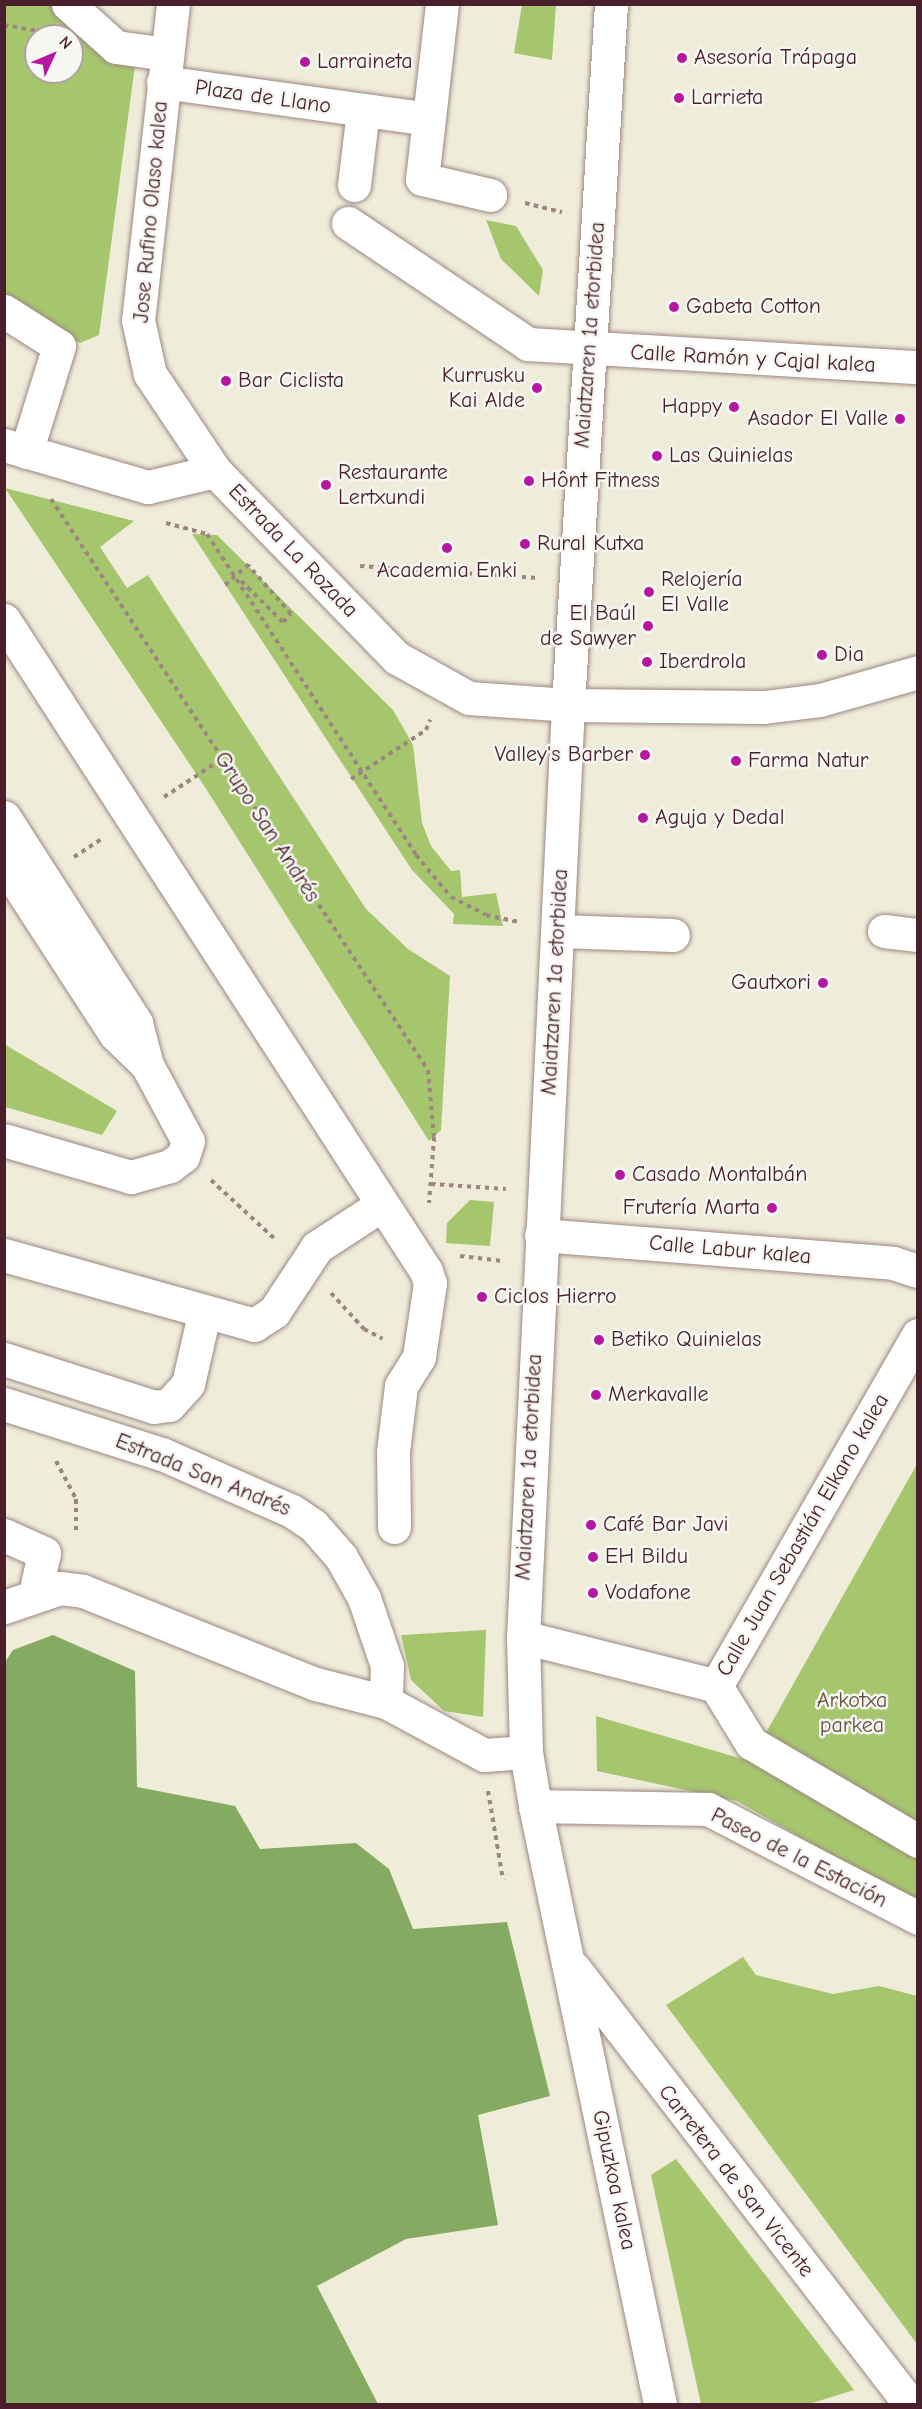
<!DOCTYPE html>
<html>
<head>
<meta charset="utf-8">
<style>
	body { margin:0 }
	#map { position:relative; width:922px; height:2409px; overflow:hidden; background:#efecd9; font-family:"Comic Neue",sans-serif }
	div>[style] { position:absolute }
	.green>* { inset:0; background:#a6c66e }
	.forest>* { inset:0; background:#84ab61 }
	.path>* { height:4px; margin-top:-2px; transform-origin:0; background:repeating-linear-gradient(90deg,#9c8682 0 4.5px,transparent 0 9px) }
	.roads { filter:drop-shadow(0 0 2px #9c8682) drop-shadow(0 0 2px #9c8682) }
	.minor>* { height:33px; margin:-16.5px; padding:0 16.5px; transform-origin:16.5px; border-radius:16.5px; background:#fff }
	.dots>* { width:16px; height:16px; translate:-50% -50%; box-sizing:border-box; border:3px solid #f6f6f2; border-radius:50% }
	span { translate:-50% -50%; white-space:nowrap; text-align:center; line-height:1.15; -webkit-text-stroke:5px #f6f6f2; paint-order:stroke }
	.poi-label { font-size:22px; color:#4a1f2b }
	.left { translate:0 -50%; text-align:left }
	.right { translate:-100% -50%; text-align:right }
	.street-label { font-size:22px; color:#4a1f2b }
	.park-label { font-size:22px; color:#66513f }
	.frame { position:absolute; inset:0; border:6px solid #4a1f2b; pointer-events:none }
	.north { position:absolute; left:24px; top:24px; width:60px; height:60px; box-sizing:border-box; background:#f6f6f2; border:2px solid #b1a0a2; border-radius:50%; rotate:46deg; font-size:16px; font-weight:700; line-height:24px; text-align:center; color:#4a1f2b }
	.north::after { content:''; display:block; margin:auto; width:21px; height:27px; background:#b5179e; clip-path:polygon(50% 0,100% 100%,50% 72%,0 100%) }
</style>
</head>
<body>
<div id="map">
	<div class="green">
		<div style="clip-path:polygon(evenodd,4px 5px,68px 5px,137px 50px,99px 335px,80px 343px,5px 303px,4px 5px,36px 36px,72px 36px,72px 72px,36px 72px,36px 36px)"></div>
		<div style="clip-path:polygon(522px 5px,556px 5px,552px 60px,514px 53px)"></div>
		<div style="clip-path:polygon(486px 220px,516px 226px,543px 270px,539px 296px,501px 259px)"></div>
		<div style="clip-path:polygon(5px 488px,134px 521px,100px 547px,127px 588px,148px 575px,366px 909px,408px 949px,450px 976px,441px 1130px,429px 1141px,203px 784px)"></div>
		<div style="clip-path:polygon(192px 534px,217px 535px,393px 710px,413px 745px,422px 823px,431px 846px,451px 871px,460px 870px,462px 897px,496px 893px,503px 926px,453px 924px,454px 914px,412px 870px)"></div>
		<div style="clip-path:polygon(4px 1044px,117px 1111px,102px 1135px,5px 1107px)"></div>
		<div style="clip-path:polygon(470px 1200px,494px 1202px,490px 1246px,446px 1243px,447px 1223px)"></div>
		<div style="clip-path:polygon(917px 1464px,917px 1825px,763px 1738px)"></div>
		<div style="clip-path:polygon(486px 1630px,483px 1717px,444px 1711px,411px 1680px,401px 1635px)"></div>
		<div style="clip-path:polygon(596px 1716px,763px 1765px,917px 1855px,917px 1898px,894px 1891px,737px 1801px,597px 1771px)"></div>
		<div style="clip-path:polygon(743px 1957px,756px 1975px,833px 1994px,879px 1986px,917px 1996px,917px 2344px,666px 2005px)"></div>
		<div style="clip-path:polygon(676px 2159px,854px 2390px,809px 2404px,701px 2404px,651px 2175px)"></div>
	</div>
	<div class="forest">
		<div style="clip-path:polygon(53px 1635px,135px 1671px,137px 1787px,235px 1806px,260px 1849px,356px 1843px,389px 1869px,413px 1929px,507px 1922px,550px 2096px,478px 2115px,498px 2225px,406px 2239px,317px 2286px,378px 2404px,5px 2404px,5px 1662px,13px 1650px)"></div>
	</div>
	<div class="path">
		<div style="left:4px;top:25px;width:39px;rotate:10deg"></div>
		<div style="left:525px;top:203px;width:38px;rotate:14deg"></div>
		<div style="left:51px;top:499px;width:684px;rotate:56.57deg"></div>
		<div style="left:428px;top:1070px;width:67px;rotate:84.9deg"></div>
		<div style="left:434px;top:1137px;width:66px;rotate:94.3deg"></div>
		<div style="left:166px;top:523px;width:42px;rotate:15deg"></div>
		<div style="left:207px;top:534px;width:383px;rotate:56.9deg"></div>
		<div style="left:416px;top:855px;width:55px;rotate:50.2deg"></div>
		<div style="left:451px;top:897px;width:39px;rotate:27deg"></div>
		<div style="left:486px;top:915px;width:34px;rotate:12deg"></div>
		<div style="left:360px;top:566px;width:178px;rotate:3.9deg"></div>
		<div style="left:241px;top:581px;width:59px;rotate:44.3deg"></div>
		<div style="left:283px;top:622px;width:11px;rotate:-45deg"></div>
		<div style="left:291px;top:614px;width:65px;rotate:-131.3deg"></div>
		<div style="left:225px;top:585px;width:32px;rotate:-41deg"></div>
		<div style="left:351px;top:779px;width:90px;rotate:-33.2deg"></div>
		<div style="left:426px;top:730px;width:11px;rotate:-68deg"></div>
		<div style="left:164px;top:797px;width:69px;rotate:-33.2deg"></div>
		<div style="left:74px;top:857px;width:35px;rotate:-33deg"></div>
		<div style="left:211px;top:1180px;width:88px;rotate:42.7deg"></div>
		<div style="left:431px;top:1184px;width:75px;rotate:3.8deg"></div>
		<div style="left:460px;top:1256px;width:43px;rotate:6.6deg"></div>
		<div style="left:331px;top:1293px;width:49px;rotate:47.5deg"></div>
		<div style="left:364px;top:1329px;width:21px;rotate:28deg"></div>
		<div style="left:56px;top:1461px;width:43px;rotate:62.2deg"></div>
		<div style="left:76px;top:1499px;width:33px;rotate:90deg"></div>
		<div style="left:488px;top:1791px;width:90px;rotate:80.4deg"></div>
	</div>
	<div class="roads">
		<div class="minor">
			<div style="left:68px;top:4px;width:64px;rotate:41.9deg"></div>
			<div style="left:116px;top:47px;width:50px;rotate:8deg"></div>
			<div style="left:173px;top:4px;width:318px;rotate:96.3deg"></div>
			<div style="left:138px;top:320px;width:55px;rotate:77.5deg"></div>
			<div style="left:150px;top:374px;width:117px;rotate:56.2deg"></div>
			<div style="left:215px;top:471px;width:261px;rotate:45.8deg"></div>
			<div style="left:397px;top:658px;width:82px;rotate:29.1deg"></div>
			<div style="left:469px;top:698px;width:99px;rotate:4deg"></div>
			<div style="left:568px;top:705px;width:196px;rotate:0.6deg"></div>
			<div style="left:764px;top:707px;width:56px;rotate:-7.1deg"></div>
			<div style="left:820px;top:700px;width:102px;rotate:-15.9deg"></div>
			<div style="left:442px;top:4px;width:176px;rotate:96.5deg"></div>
			<div style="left:422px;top:179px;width:70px;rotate:13.2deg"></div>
			<div style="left:611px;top:4px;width:702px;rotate:93.51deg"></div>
			<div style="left:568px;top:705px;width:933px;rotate:92.76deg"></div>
			<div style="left:523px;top:1637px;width:115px;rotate:88.5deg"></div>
			<div style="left:526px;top:1752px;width:55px;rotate:80.5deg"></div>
			<div style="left:535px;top:1806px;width:611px;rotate:78.19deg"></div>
			<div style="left:163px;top:82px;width:268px;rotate:7.9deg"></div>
			<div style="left:354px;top:185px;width:75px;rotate:-83.1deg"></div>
			<div style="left:348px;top:223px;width:217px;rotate:33.9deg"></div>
			<div style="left:528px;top:344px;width:391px;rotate:3.4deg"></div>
			<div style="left:4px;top:311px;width:65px;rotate:32.5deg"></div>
			<div style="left:59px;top:346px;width:111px;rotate:107.3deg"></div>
			<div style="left:4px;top:445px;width:150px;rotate:16.3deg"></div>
			<div style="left:148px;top:487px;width:69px;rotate:-13.4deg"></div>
			<div style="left:4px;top:620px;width:776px;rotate:57.05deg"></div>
			<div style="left:426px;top:1271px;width:13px;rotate:72deg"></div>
			<div style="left:430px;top:1283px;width:75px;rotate:98.5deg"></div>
			<div style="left:419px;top:1357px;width:34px;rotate:122deg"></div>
			<div style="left:401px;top:1386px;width:65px;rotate:97deg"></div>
			<div style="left:393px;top:1451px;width:76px;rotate:89.2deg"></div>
			<div style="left:4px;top:817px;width:245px;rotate:57.3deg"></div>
			<div style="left:136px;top:1023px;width:43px;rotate:75.3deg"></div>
			<div style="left:147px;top:1065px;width:86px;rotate:61.7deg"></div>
			<div style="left:188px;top:1141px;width:16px;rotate:108deg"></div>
			<div style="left:183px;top:1156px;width:16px;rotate:142deg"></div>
			<div style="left:170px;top:1166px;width:41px;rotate:164.2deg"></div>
			<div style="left:131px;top:1177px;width:132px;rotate:-163.8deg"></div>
			<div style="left:4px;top:863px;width:204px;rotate:57deg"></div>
			<div style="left:115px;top:1034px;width:43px;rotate:44.1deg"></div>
			<div style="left:559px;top:931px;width:114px;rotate:2deg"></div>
			<div style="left:884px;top:931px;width:34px;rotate:7deg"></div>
			<div style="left:541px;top:1235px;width:353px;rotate:4.5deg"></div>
			<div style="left:893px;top:1263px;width:26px;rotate:18deg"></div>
			<div style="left:4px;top:1255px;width:260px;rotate:15.6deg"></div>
			<div style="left:254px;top:1325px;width:24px;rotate:-33deg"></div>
			<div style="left:274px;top:1312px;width:78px;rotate:-56.5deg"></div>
			<div style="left:317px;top:1247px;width:75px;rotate:-33.1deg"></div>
			<div style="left:4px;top:1359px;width:157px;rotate:17.7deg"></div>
			<div style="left:154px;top:1407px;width:15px;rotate:-8deg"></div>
			<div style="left:169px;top:1405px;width:28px;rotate:-48deg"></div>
			<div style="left:188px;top:1384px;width:72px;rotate:-77.1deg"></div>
			<div style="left:4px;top:1404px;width:166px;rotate:17.6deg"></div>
			<div style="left:162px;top:1454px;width:142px;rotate:23.7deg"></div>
			<div style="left:292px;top:1511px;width:25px;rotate:34deg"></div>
			<div style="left:313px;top:1525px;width:43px;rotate:48.8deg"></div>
			<div style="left:341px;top:1557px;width:47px;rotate:60.7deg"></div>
			<div style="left:364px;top:1598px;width:72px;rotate:71.3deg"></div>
			<div style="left:387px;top:1666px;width:36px;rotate:92deg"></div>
			<div style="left:4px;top:1535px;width:44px;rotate:24.2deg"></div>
			<div style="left:44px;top:1553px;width:42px;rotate:102.4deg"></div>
			<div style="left:4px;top:1607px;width:59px;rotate:-18.7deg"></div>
			<div style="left:60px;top:1588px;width:23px;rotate:7deg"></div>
			<div style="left:83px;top:1591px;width:251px;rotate:21.8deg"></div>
			<div style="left:316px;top:1684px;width:72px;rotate:14.4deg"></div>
			<div style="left:386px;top:1702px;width:111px;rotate:28.4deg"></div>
			<div style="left:484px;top:1755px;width:42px;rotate:-4.1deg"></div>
			<div style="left:523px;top:1637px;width:199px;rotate:14.2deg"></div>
			<div style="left:716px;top:1686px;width:405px;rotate:-60.1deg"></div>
			<div style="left:716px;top:1686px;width:67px;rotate:58.4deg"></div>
			<div style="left:751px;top:1743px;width:194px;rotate:30.4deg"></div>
			<div style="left:535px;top:1806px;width:173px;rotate:1deg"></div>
			<div style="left:708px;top:1809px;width:237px;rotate:27.4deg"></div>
			<div style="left:573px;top:1967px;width:552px;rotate:52.36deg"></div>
		</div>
	</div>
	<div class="dots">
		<div style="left:682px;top:58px;background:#b5179e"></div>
		<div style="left:305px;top:62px;background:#b5179e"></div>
		<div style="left:679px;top:98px;background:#b5179e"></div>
		<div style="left:674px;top:307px;background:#b5179e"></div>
		<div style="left:226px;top:381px;background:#b5179e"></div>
		<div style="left:537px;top:388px;background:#b5179e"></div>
		<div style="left:734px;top:407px;background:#b5179e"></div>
		<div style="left:900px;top:419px;background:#b5179e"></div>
		<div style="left:657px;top:456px;background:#b5179e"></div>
		<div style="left:529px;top:481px;background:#b5179e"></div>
		<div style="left:326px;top:485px;background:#b5179e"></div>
		<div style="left:525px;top:544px;background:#b5179e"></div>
		<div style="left:447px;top:548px;background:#b5179e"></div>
		<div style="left:649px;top:592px;background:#b5179e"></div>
		<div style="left:648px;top:626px;background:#b5179e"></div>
		<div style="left:822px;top:655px;background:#b5179e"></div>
		<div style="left:647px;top:662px;background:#b5179e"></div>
		<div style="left:645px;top:755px;background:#b5179e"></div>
		<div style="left:736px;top:761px;background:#b5179e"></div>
		<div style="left:643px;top:818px;background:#b5179e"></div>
		<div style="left:823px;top:983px;background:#b5179e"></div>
		<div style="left:620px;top:1175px;background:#b5179e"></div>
		<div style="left:772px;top:1208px;background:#b5179e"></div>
		<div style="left:482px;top:1297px;background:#b5179e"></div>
		<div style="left:599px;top:1340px;background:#b5179e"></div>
		<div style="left:596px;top:1395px;background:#b5179e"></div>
		<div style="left:591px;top:1525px;background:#b5179e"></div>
		<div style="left:593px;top:1557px;background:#b5179e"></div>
		<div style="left:593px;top:1593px;background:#b5179e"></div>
	</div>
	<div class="poi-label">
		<span class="left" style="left:694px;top:58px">Asesoría Trápaga</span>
		<span class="left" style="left:317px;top:62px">Larraineta</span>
		<span class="left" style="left:691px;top:98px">Larrieta</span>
		<span class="left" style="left:686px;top:307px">Gabeta Cotton</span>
		<span class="right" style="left:525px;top:388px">Kurrusku<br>Kai Alde</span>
		<span class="left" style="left:238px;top:381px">Bar Ciclista</span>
		<span class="right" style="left:722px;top:407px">Happy</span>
		<span class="right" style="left:888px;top:419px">Asador El Valle</span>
		<span class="left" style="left:669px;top:456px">Las Quinielas</span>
		<span class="left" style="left:338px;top:485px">Restaurante<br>Lertxundi</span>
		<span class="left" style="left:541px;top:481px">Hônt Fitness</span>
		<span class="left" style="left:537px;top:544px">Rural Kutxa</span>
		<span style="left:447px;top:571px">Academia Enki</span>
		<span class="left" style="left:661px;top:592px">Relojería<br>El Valle</span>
		<span class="right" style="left:636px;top:626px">El Baúl<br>de Sawyer</span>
		<span class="left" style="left:834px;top:655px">Dia</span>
		<span class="left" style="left:659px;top:662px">Iberdrola</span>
		<span class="right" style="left:633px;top:755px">Valley's Barber</span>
		<span class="left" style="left:748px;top:761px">Farma Natur</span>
		<span class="left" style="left:655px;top:818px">Aguja y Dedal</span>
		<span class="right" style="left:811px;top:983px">Gautxori</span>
		<span class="left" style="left:632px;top:1175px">Casado Montalbán</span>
		<span class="right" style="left:760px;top:1208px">Frutería Marta</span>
		<span class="left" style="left:494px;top:1297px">Ciclos Hierro</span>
		<span class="left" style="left:611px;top:1340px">Betiko Quinielas</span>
		<span class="left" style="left:608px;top:1395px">Merkavalle</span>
		<span class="left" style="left:603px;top:1525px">Café Bar Javi</span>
		<span class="left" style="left:605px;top:1557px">EH Bildu</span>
		<span class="left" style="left:605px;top:1593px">Vodafone</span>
	</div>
	<div class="street-label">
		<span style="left:263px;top:97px;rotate:8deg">Plaza de Llano</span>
		<span style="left:151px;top:212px;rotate:-85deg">Jose Rufino Olaso kalea</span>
		<span style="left:590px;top:335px;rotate:-86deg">Maiatzaren 1a etorbidea</span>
		<span style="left:753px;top:359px;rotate:3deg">Calle Ramón y Cajal kalea</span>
		<span style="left:293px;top:551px;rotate:46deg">Estrada La Rozada</span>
		<span style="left:267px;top:827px;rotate:57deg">Grupo San Andrés</span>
		<span style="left:555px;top:982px;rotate:-87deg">Maiatzaren 1a etorbidea</span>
		<span style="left:730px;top:1250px;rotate:5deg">Calle Labur kalea</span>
		<span style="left:529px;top:1467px;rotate:-87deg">Maiatzaren 1a etorbidea</span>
		<span style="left:203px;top:1475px;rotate:22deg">Estrada San Andrés</span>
		<span style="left:803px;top:1535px;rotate:-60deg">Calle Juan Sebastián Elkano kalea</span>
		<span style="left:799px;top:1858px;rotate:27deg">Paseo de la Estación</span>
		<span style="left:614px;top:2180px;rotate:78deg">Gipuzkoa kalea</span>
		<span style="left:736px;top:2181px;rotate:52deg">Carretera de San Vicente</span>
	</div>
	<div class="park-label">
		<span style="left:852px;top:1713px">Arkotxa<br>parkea</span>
	</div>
	<div class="frame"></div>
	<div class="north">N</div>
</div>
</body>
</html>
